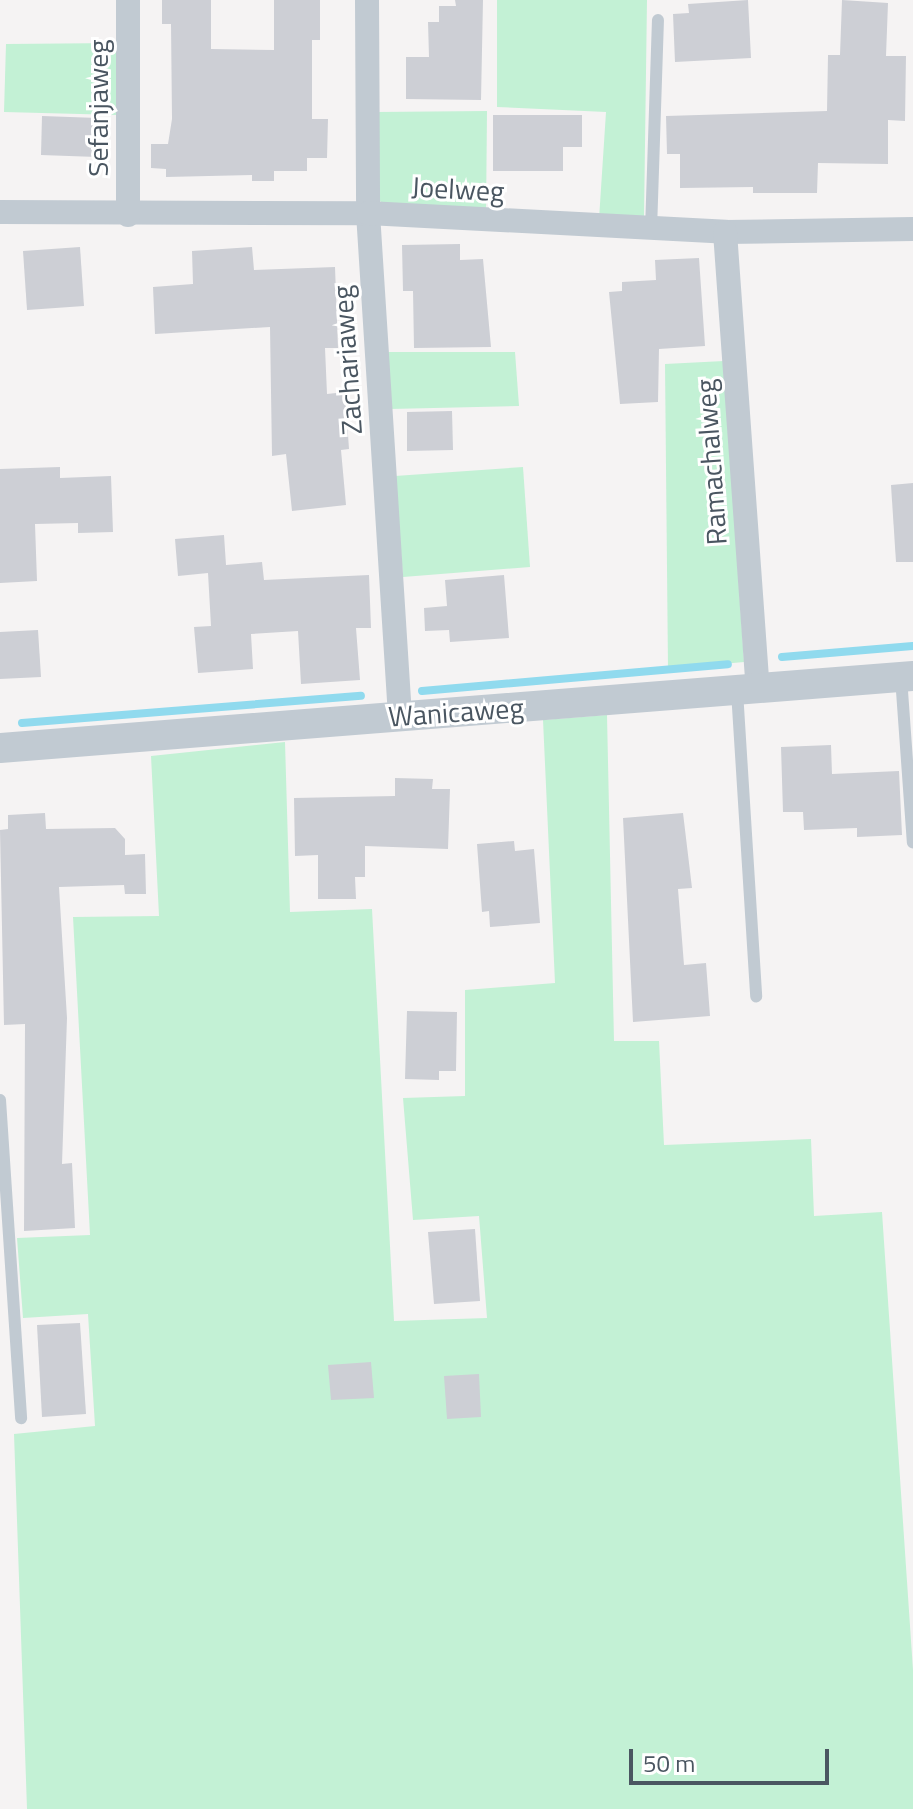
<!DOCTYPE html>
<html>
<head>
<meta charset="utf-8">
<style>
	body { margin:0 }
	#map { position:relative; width:913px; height:1809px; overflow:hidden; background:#f5f3f3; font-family:"Titillium Web",sans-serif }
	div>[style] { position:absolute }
	.green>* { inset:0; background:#c3f1d5 }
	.stream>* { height:8px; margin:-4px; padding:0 4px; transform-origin:4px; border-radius:4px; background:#90daee }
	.building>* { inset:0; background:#cdcfd5 }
	.service>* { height:12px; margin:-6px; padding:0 6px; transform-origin:6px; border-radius:6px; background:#c1cad2 }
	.minor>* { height:24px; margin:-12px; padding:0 12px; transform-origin:12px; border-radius:12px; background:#c1cad2 }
	.tertiary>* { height:30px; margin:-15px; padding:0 15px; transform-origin:15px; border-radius:15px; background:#c1cad2 }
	span { translate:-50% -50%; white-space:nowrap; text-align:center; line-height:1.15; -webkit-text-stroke:6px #fff; paint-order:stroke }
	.street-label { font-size:28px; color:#4a5661 }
	.scale { position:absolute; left:629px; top:1749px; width:200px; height:36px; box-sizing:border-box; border:4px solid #4a5661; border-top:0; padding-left:10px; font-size:24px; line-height:28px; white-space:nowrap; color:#4a5661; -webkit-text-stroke:6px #fff; paint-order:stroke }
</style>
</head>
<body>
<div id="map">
	<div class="green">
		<div style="clip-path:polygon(497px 0,647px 0,644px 217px,599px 219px,606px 112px,497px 107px)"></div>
		<div style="clip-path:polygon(118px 43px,118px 115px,4px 112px,6px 44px)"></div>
		<div style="clip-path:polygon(487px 111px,486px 215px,384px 207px,377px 196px,376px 112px)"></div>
		<div style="clip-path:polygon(388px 352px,515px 352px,519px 406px,390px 409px)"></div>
		<div style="clip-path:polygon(724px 361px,744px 662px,668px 669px,665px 364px)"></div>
		<div style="clip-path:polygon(523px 467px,530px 567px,403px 577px,395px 476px)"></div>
		<div style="clip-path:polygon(607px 715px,614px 1041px,659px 1041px,664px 1145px,811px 1139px,814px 1216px,882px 1212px,913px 1670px,913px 1809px,27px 1809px,14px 1434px,95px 1426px,88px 1314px,23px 1318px,17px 1238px,90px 1235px,73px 917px,159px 916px,151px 756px,285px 742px,290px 912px,372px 909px,394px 1321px,487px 1318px,479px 1216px,413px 1220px,403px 1098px,465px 1096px,465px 990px,555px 983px,543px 720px)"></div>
	</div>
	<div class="stream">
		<div style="left:782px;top:657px;width:131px;rotate:-4.8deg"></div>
		<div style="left:422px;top:691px;width:307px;rotate:-5deg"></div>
		<div style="left:22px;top:723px;width:340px;rotate:-4.6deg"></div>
	</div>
	<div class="building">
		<div style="clip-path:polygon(162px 0,211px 0,211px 49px,274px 50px,274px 0,320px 0,320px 40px,312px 40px,312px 119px,328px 119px,327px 158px,307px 158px,307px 171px,274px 171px,274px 181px,252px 181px,252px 175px,166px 177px,166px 169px,151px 168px,151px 144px,168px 144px,172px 119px,171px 24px,162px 24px)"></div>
		<div style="clip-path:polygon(455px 0,483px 0,481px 100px,406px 99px,406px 57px,429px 57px,428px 22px,439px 22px,439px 6px,456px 6px)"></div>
		<div style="clip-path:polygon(748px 0,751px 58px,675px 62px,673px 14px,689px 13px,688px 4px)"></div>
		<div style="clip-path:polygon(842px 0,888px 3px,886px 56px,906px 56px,905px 121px,888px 120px,888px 164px,818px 163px,817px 193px,753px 193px,753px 187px,680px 188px,680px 154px,667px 154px,666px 116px,827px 111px,828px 55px,840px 55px)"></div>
		<div style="clip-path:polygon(493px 115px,582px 115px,582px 147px,563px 147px,563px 171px,493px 171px)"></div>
		<div style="clip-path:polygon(42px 116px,98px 118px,97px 157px,41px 155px)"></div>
		<div style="clip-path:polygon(460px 244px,460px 260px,483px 259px,491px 347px,414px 348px,413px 291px,403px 291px,402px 245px)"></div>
		<div style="clip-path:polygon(80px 247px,84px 306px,27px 310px,23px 251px)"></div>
		<div style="clip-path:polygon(252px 247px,254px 270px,335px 267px,338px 348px,325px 348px,327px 394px,345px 392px,349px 449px,341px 450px,346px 505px,292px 511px,286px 454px,272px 456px,270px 327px,155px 334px,153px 287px,193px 284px,192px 251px)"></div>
		<div style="clip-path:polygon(699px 258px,705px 346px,659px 349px,658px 402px,620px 404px,609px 292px,622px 291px,622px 282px,656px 280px,655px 260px)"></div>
		<div style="clip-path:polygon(452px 411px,453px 450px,407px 451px,407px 412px)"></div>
		<div style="clip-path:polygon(60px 467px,60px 478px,111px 476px,113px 532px,78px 533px,78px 523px,35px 524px,37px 581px,0 583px,0 469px)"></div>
		<div style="clip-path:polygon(913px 483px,913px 562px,896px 562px,891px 485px)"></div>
		<div style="clip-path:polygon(224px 535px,226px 565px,262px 562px,264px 580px,369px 575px,371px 628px,356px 628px,360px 680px,301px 684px,298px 631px,251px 634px,253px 669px,198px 673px,194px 627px,211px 626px,208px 573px,178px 576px,175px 539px)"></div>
		<div style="clip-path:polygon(504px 575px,509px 638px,450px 642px,449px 630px,425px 631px,424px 608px,447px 606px,445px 580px)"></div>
		<div style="clip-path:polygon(38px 630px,41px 677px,0 679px,0 632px)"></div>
		<div style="clip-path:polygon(831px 745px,832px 774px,899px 771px,902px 835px,857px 837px,857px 828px,804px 830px,803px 812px,783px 812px,781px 747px)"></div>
		<div style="clip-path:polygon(395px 778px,433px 779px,432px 789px,450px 789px,448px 849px,365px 846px,365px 877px,355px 877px,356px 899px,318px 899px,318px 855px,295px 856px,294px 798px,395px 796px)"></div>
		<div style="clip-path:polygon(45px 813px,46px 829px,115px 828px,125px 839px,125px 855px,145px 854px,146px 894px,125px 894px,124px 885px,59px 887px,67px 1018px,62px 1164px,72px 1163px,75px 1228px,24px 1231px,25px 1024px,4px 1025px,0 830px,8px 829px,8px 815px)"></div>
		<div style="clip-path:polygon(683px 813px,692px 888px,678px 889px,684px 965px,706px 963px,710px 1016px,633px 1022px,623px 818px)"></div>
		<div style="clip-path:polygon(514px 841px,515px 851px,534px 849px,540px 923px,490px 927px,489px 911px,482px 912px,477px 844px)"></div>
		<div style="clip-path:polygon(407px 1011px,457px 1012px,456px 1071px,439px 1071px,439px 1080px,405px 1079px)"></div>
		<div style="clip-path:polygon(475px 1229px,480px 1301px,434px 1304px,428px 1232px)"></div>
		<div style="clip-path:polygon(80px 1323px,86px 1414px,42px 1417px,37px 1325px)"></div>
		<div style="clip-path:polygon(371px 1362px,374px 1398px,331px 1400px,328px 1365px)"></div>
		<div style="clip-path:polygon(479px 1374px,481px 1417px,447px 1419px,444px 1376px)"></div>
	</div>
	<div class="service">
		<div style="left:651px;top:230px;width:210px;rotate:-88.1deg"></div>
		<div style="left:901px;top:677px;width:166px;rotate:85.9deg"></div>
		<div style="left:737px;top:691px;width:306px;rotate:86.4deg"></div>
		<div style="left:0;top:1100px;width:319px;rotate:86.2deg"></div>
	</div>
	<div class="minor">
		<div style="left:367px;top:0;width:213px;rotate:89.7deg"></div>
		<div style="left:368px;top:213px;width:504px;rotate:86.36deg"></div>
		<div style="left:0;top:212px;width:368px;rotate:0.2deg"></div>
		<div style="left:368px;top:213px;width:358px;rotate:3deg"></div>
		<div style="left:725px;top:232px;width:188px;rotate:-0.9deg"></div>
		<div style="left:128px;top:215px;width:215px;rotate:-90deg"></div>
		<div style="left:725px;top:232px;width:457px;rotate:85.9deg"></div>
	</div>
	<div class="tertiary">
		<div style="left:0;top:748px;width:916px;rotate:-4.51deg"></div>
	</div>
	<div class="street-label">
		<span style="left:98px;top:108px;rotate:-90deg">Sefanjaweg</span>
		<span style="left:458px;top:189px;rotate:3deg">Joelweg</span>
		<span style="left:347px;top:360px;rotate:-94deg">Zachariaweg</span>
		<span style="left:711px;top:462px;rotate:-94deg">Ramachalweg</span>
		<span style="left:456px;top:712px;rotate:-4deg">Wanicaweg</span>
	</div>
	<div class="scale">50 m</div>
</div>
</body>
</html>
